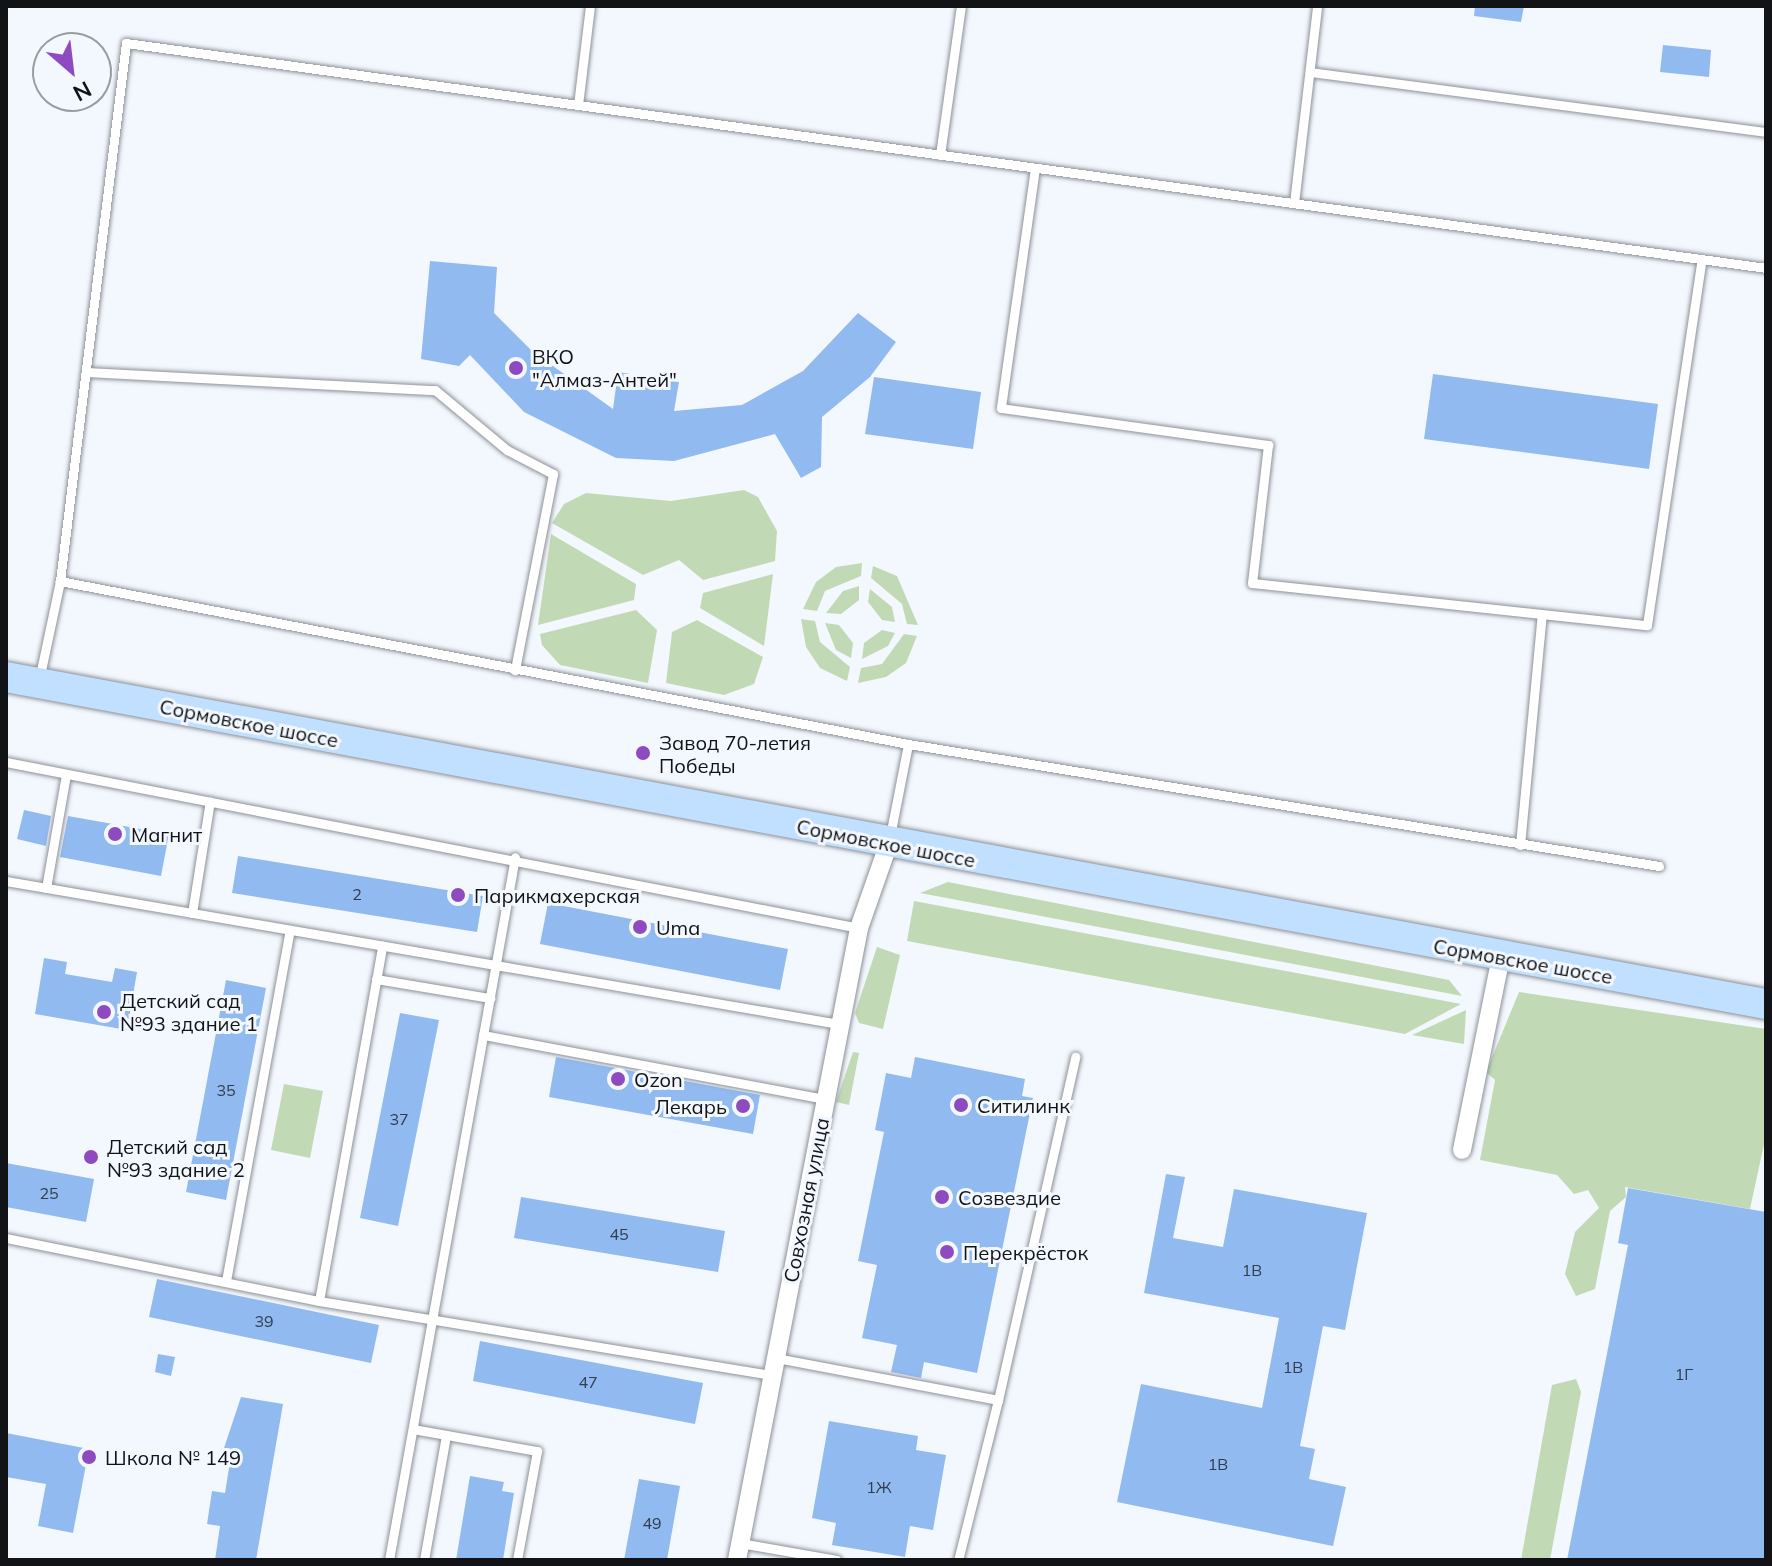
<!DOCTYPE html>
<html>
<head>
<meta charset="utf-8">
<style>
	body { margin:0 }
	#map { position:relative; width:1772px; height:1566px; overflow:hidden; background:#f3f8fe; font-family:Mulish,sans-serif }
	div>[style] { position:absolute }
	.green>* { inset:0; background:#c1dab5 }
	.building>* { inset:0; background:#91baf1 }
	.roads { filter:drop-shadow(0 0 2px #8c9198) drop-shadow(0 0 2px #8c9198) }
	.lane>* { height:9px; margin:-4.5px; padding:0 4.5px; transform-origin:4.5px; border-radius:4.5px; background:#fff }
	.street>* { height:18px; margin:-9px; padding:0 9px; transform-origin:9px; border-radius:9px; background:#fff }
	.primary>* { height:30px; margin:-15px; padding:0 15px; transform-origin:15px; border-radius:15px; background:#c1dffe }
	.dots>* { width:22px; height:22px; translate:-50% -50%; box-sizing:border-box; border:4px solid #f3f8fe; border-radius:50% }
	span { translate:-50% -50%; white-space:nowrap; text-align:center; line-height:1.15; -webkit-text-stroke:6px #f3f8fe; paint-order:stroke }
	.number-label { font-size:16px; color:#313d4d }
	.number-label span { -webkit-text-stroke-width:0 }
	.poi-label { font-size:20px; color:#111316 }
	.left { translate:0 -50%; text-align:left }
	.right { translate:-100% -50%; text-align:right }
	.street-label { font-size:20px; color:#111316 }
	.frame { position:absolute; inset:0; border:8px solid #111316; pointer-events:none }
	.north { position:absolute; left:32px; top:32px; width:80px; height:80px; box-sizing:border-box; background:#f3f8fe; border:2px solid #999ca1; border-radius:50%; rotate:152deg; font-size:22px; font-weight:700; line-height:32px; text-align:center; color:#111316 }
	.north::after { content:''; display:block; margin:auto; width:28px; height:36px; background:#8e4bc0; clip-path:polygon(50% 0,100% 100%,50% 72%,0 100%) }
</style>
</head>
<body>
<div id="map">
	<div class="green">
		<div style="clip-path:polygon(744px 490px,758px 497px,777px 531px,775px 561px,703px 580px,679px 560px,643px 575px,552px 523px,564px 504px,586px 493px,671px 501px)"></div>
		<div style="clip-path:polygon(551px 534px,636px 584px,634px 600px,538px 625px)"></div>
		<div style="clip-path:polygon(862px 563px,861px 576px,825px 591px,817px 611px,803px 609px,816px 582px,836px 567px)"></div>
		<div style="clip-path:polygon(873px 566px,897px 576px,918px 625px,907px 624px,902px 604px,871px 578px)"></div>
		<div style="clip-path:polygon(773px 574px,764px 646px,700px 608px,703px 593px)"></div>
		<div style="clip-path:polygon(859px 586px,859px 600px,841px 614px,826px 613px,843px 591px)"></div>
		<div style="clip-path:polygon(870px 589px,892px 607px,895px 622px,882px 620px,868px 602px)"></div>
		<div style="clip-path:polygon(636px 610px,657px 630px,648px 683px,560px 665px,542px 645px,540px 634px)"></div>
		<div style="clip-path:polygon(801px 619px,815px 621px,820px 642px,850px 667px,847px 681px,820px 668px,806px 647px)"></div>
		<div style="clip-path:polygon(697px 620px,763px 657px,754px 684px,724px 695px,666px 683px,672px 632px)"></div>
		<div style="clip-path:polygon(825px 623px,839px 625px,853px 643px,851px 658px,836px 650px)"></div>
		<div style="clip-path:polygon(882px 630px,895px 633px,888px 646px,862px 659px,864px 643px)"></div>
		<div style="clip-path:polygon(904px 634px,917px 636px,906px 663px,886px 677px,858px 683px,861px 668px,882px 664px)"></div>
		<div style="clip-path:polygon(948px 882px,1449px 980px,1462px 996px,920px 893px)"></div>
		<div style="clip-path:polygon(914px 901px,1461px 1004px,1405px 1034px,907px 941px)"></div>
		<div style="clip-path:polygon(877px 947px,900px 955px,883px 1029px,859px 1023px,855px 1013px)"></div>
		<div style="clip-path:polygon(1519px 992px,1766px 1029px,1766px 1135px,1750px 1209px,1625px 1187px,1626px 1197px,1610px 1211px,1595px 1289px,1576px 1296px,1565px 1274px,1575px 1232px,1599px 1208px,1588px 1190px,1574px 1194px,1557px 1175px,1480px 1160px,1495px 1080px,1486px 1072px)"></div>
		<div style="clip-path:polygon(1466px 1010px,1464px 1044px,1412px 1035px)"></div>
		<div style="clip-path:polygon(853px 1052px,859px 1053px,849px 1105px,836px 1102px)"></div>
		<div style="clip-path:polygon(284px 1084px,323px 1091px,310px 1158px,271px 1150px)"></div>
		<div style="clip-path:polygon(1576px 1379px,1581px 1392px,1550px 1560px,1521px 1560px,1552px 1385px)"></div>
	</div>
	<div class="building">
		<div style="clip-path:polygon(1475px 6px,1524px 6px,1521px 22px,1474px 16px)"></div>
		<div style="clip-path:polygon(1663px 45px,1711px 50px,1709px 77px,1660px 72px)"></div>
		<div style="clip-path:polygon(430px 261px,497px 267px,494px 313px,532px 351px,613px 409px,618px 372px,679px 382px,674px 411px,742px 405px,803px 371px,858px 313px,896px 342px,870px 377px,822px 417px,821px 467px,801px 478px,775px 434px,674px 461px,616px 458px,524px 412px,470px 355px,459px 366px,421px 359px)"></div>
		<div style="clip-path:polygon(1433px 374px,1658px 404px,1649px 469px,1424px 439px)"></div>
		<div style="clip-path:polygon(874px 377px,981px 392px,973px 449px,865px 434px)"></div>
		<div style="clip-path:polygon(24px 810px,51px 816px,46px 846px,17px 839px)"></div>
		<div style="clip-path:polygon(68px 816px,169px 834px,161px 876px,60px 857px)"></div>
		<div style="clip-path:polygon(238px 856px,483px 896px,477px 932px,232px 893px)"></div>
		<div style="clip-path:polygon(548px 903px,788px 949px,780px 990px,540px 944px)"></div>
		<div style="clip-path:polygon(44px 958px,67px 962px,65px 974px,112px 982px,115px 968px,137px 972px,127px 1030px,35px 1014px)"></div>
		<div style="clip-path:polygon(226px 980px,266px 988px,226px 1200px,186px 1192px)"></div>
		<div style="clip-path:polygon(400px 1013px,439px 1020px,398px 1226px,360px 1218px)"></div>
		<div style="clip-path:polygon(556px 1057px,760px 1095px,753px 1134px,549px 1097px)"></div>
		<div style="clip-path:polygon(915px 1057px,1025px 1079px,1022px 1096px,1033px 1098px,977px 1373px,924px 1362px,921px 1378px,891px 1372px,897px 1345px,862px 1338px,877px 1265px,858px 1261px,884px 1132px,875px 1130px,886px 1073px,911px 1078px)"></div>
		<div style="clip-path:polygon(6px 1163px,94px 1179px,86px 1222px,6px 1207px)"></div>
		<div style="clip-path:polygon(1166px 1174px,1185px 1177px,1173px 1238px,1223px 1247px,1234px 1189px,1367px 1213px,1345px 1330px,1323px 1326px,1300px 1446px,1315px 1449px,1309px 1479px,1346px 1487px,1333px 1546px,1117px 1502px,1141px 1384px,1262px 1408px,1279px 1318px,1144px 1293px)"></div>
		<div style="clip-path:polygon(1628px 1188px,1766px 1212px,1766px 1560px,1567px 1560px,1628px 1245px,1618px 1243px)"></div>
		<div style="clip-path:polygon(521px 1197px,725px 1231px,718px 1272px,514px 1238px)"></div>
		<div style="clip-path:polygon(157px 1279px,379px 1325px,371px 1363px,149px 1317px)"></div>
		<div style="clip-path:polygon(480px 1341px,703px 1383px,695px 1424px,473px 1381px)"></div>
		<div style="clip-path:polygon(158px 1354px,175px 1357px,171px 1376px,155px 1372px)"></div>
		<div style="clip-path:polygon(241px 1397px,283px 1404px,256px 1560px,215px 1560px,220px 1526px,207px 1524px,212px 1491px,225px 1493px,232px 1449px,224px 1448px)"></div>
		<div style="clip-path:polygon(829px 1421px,918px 1436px,916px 1450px,946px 1455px,933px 1530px,910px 1526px,905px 1557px,832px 1545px,836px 1523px,812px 1518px)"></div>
		<div style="clip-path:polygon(6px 1433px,89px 1449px,73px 1533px,38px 1526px,46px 1484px,6px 1477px)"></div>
		<div style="clip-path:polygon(470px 1476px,504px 1482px,502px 1491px,514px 1493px,503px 1560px,456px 1560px)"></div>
		<div style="clip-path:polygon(639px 1479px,680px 1486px,667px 1560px,624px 1560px)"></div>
	</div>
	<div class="roads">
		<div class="lane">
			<div style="left:1310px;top:72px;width:460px;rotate:7.5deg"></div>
			<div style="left:578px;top:105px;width:100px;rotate:-83.1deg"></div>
			<div style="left:940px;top:155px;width:150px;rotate:-82deg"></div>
			<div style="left:1035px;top:168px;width:242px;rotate:98.1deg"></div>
			<div style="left:1001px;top:408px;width:270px;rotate:7.9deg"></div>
			<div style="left:1268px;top:445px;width:139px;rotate:96.6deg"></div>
			<div style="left:1252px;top:583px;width:397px;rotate:6.1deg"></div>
			<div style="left:1647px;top:625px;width:370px;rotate:-81.5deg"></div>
			<div style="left:1294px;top:203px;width:198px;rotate:-83.3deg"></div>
			<div style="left:86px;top:372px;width:349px;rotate:3deg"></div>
			<div style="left:435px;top:390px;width:94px;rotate:39.8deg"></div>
			<div style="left:507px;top:450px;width:52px;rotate:27.6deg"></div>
			<div style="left:553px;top:474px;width:200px;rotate:101deg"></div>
			<div style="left:39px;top:680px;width:101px;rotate:-78deg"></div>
			<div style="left:6px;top:762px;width:869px;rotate:11.01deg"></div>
			<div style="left:890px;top:836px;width:94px;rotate:-78.9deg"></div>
			<div style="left:1520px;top:845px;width:232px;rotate:-84.6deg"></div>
			<div style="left:1659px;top:866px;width:761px;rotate:-170.77deg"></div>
			<div style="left:908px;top:744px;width:864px;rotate:-169.12deg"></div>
			<div style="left:60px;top:581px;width:542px;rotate:-83.01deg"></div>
			<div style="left:126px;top:43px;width:1655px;rotate:7.81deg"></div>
			<div style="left:6px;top:881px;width:845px;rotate:9.74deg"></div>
			<div style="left:46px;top:888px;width:115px;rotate:-80deg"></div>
			<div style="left:192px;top:913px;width:113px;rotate:-80.9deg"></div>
			<div style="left:376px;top:979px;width:116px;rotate:9.5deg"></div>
			<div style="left:483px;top:1035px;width:348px;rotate:10.6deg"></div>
			<div style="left:6px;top:1238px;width:319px;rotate:11.4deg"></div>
			<div style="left:319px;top:1301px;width:459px;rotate:9.3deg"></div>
			<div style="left:226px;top:1281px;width:357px;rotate:-79.7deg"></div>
			<div style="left:319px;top:1301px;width:361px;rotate:-79.9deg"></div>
			<div style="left:776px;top:1358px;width:226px;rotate:10.7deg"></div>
			<div style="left:998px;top:1400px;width:165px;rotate:104deg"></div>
			<div style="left:998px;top:1400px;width:352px;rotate:-77.3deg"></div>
			<div style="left:413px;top:1429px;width:126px;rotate:10.1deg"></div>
			<div style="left:537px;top:1451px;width:111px;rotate:100.4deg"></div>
			<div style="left:740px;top:1543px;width:98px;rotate:9.9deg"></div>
			<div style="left:389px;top:1560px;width:714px;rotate:-79.84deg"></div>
			<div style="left:424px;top:1560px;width:127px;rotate:-80deg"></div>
		</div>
		<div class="street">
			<div style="left:1462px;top:1150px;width:198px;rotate:-78.6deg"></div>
			<div style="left:737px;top:1560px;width:644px;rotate:-79.07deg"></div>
			<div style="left:859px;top:928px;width:90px;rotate:-70.6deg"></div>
		</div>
		<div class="primary">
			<div style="left:6px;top:677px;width:1790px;rotate:10.53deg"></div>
		</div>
	</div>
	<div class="dots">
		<div style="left:516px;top:368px;background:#8e4bc0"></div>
		<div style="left:643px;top:753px;background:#8e4bc0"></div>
		<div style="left:115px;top:834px;background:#8e4bc0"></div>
		<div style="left:458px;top:895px;background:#8e4bc0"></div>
		<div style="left:640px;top:927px;background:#8e4bc0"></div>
		<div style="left:104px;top:1012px;background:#8e4bc0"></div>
		<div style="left:618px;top:1079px;background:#8e4bc0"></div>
		<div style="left:961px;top:1105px;background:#8e4bc0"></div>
		<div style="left:743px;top:1106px;background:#8e4bc0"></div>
		<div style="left:91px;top:1157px;background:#8e4bc0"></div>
		<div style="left:942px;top:1197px;background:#8e4bc0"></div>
		<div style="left:947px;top:1252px;background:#8e4bc0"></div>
		<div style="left:89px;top:1457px;background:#8e4bc0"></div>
	</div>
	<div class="number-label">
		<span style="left:357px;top:894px">2</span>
		<span style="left:226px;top:1090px">35</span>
		<span style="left:399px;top:1119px">37</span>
		<span style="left:49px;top:1193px">25</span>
		<span style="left:619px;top:1234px">45</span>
		<span style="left:1252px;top:1270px">1В</span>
		<span style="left:264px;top:1321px">39</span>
		<span style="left:1293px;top:1367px">1В</span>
		<span style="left:1684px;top:1374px">1Г</span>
		<span style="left:588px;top:1382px">47</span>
		<span style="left:1218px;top:1464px">1В</span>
		<span style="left:879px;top:1487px">1Ж</span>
		<span style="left:652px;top:1523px">49</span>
	</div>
	<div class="poi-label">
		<span class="left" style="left:532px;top:368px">ВКО<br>"Алмаз-Антей"</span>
		<span class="left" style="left:659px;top:754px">Завод 70-летия<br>Победы</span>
		<span class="left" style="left:131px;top:834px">Магнит</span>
		<span class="left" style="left:474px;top:895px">Парикмахерская</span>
		<span class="left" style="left:656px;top:927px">Uma</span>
		<span class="left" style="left:120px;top:1012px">Детский сад<br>№93 здание 1</span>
		<span class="left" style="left:634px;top:1079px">Ozon</span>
		<span class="left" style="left:977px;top:1105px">Ситилинк</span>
		<span class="right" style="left:727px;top:1106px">Лекарь</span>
		<span class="left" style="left:107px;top:1158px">Детский сад<br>№93 здание 2</span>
		<span class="left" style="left:958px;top:1197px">Созвездие</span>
		<span class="left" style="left:963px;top:1252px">Перекрёсток</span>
		<span class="left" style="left:105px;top:1457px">Школа № 149</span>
	</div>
	<div class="street-label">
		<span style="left:249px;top:723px;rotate:11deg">Сормовское шоссе</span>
		<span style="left:886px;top:843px;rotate:11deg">Сормовское шоссе</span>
		<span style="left:1523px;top:961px;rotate:10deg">Сормовское шоссе</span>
		<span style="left:806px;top:1200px;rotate:-79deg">Совхозная улица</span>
	</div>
	<div class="frame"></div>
	<div class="north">N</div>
</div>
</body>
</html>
